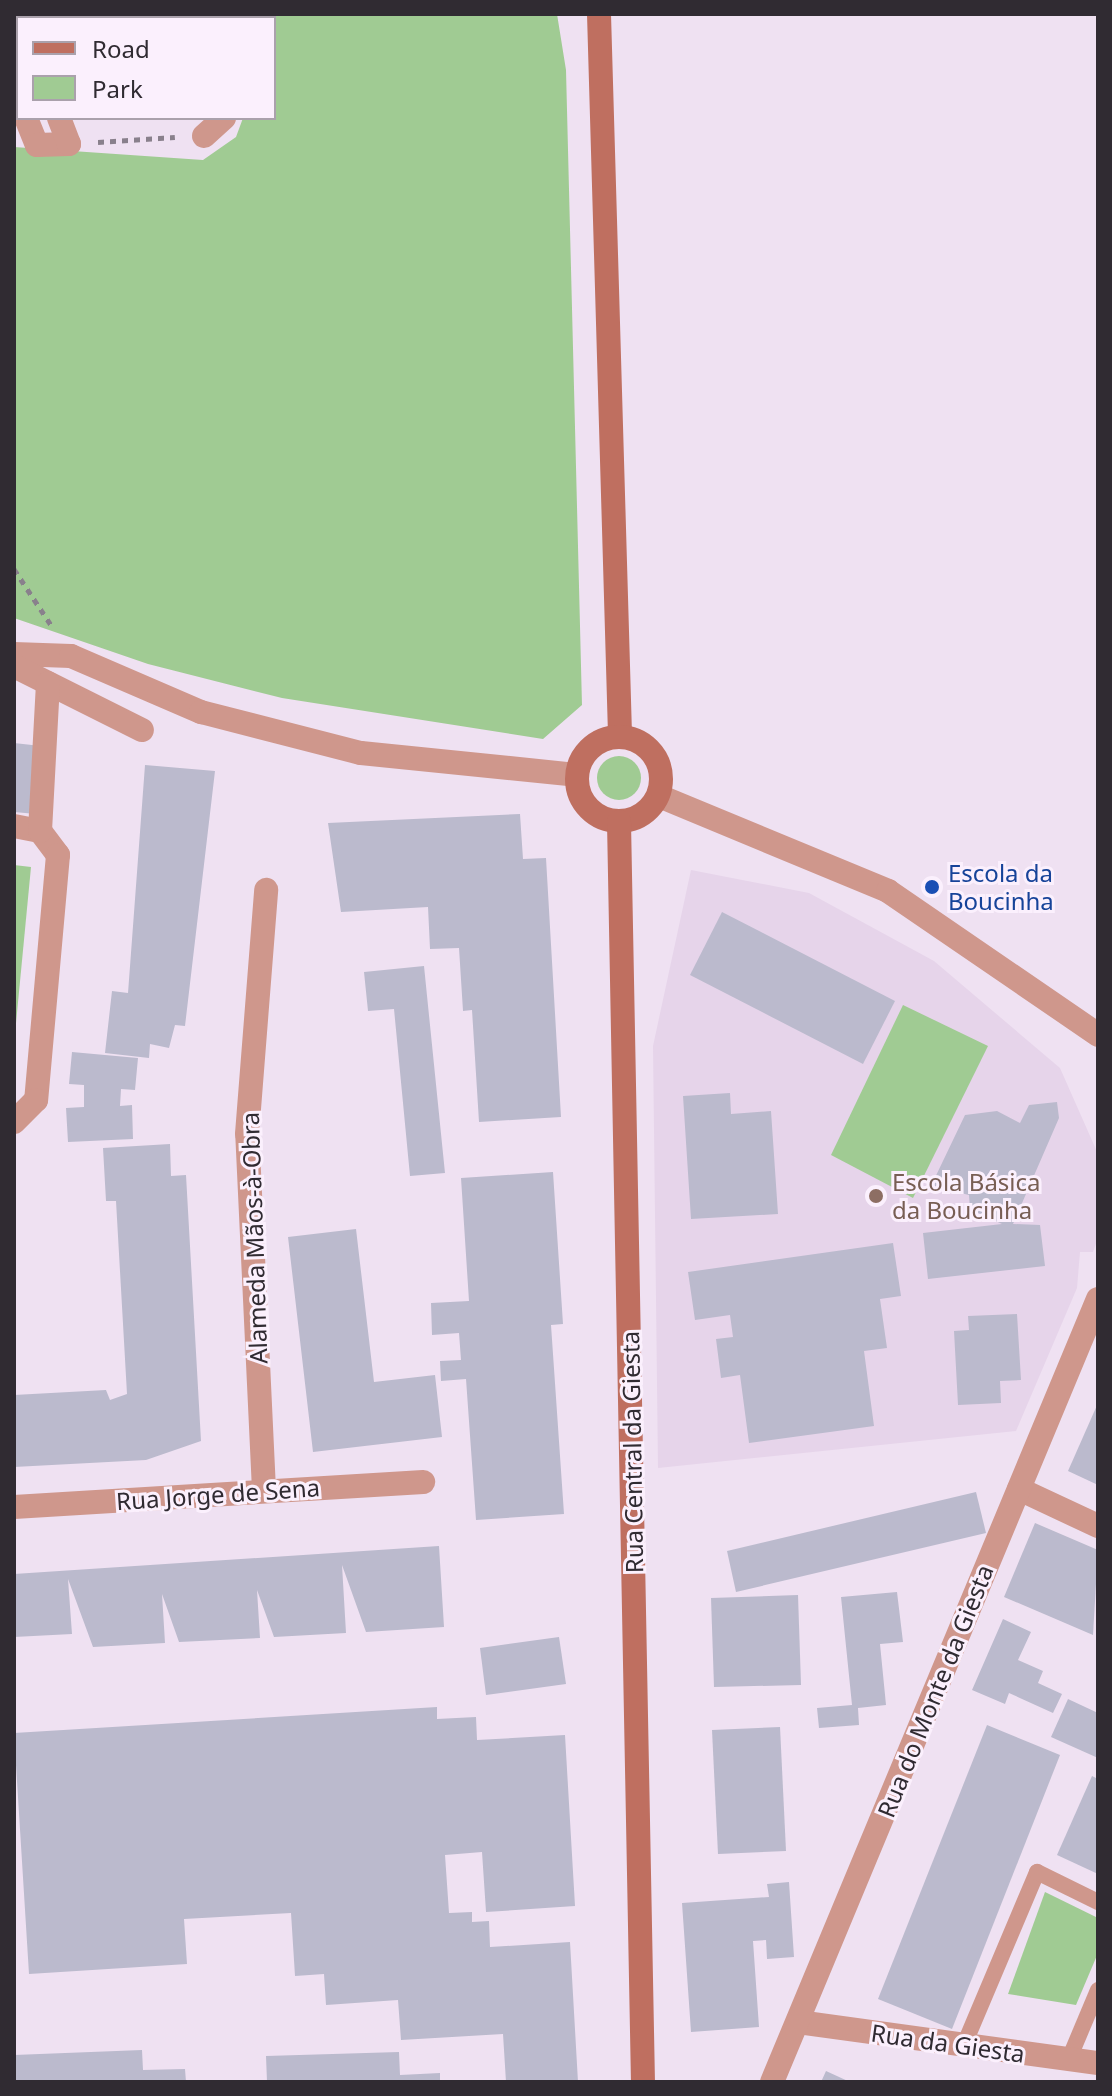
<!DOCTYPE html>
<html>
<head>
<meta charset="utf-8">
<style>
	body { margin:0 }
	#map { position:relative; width:1112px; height:2096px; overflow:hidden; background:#efe1f2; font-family:"Noto Sans",sans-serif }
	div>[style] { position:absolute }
	.built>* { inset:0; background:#e6d4ea }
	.green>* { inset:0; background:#a0cb93 }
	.round { border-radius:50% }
	.building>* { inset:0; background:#bbbacd }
	.path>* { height:5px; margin-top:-2.5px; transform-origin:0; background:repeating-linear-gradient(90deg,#89808c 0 6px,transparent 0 12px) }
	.lane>* { height:16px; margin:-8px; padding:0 8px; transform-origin:8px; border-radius:8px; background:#cf978c }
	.street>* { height:24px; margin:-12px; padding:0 12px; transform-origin:12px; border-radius:12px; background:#cf978c }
	.secondary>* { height:24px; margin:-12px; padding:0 12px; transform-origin:12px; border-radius:12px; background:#bf6f60 }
	.secondary>.ring { margin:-12px; padding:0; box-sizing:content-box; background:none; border:24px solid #bf6f60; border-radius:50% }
	.dots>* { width:22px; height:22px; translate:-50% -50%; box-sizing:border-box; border:4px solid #fbf0fd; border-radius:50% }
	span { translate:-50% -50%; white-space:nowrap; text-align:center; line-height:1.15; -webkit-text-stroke:6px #fbf0fd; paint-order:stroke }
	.transit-label { font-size:24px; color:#164399 }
	.left { translate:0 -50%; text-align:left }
	.education-label { font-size:24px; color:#785e54 }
	.street-label { font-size:24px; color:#302b32 }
	.frame { position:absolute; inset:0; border:16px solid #302b32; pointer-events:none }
	.legend { position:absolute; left:16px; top:16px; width:260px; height:104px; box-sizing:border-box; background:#fbf0fd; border:2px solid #aaa1ac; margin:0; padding:10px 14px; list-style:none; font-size:24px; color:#302b32 }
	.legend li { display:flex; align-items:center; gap:16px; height:40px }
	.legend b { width:40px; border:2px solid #aaa1ac }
</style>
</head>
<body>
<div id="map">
	<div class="built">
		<div style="clip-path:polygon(691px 870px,809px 893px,934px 961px,1060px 1068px,1098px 1154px,1098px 1238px,1093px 1252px,1080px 1252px,1077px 1288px,1016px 1431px,658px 1468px,653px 1046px)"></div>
	</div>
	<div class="green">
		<div style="clip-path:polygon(221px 14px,557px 14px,566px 70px,582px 705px,543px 739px,282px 698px,148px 664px,14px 618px,14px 147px,203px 160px,236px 137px,243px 118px,274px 118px,274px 18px)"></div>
		<div class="round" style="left:597px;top:756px;width:44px;height:44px"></div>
		<div style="clip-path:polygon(14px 865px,31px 867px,14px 1044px)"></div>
		<div style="clip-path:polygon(903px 1005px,988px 1046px,913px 1198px,831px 1155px)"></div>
		<div style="clip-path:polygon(1045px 1892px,1098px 1918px,1098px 1953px,1076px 2005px,1008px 1994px)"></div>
	</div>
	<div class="building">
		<div style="clip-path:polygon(76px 14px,178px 14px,179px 18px,78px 18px)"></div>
		<div style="clip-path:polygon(14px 743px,41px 746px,36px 814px,14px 812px)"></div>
		<div style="clip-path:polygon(145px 765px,215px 771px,185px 1026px,175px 1025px,169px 1048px,150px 1044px,149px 1058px,105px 1053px,112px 991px,128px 993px)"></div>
		<div style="clip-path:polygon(520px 814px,523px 859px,546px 858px,561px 1117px,479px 1122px,472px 1010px,463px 1011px,459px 948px,430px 949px,428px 907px,341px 912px,328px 823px)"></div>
		<div style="clip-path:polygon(722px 912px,895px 1001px,863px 1064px,690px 975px)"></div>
		<div style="clip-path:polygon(424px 966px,445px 1173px,410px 1176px,394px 1009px,368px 1011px,364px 972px)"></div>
		<div style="clip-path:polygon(72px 1052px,138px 1058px,135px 1090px,121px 1089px,120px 1106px,132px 1105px,133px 1139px,68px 1142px,66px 1108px,84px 1107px,84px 1085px,69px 1084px)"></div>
		<div style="clip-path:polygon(730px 1093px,731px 1114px,771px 1111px,778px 1214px,691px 1219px,683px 1096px)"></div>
		<div style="clip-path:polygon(1057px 1102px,1059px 1118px,1013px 1224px,1040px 1225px,1045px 1266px,928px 1279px,923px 1233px,1002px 1224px,970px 1209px,969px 1195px,931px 1186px,965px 1115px,997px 1111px,1020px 1123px,1029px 1105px)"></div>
		<div style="clip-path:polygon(170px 1144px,171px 1176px,186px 1175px,201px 1441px,146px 1460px,14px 1467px,14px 1395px,106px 1390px,110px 1400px,127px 1394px,116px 1201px,106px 1201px,103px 1148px)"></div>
		<div style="clip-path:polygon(553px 1172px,563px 1324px,551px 1325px,564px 1514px,476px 1520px,466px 1379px,441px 1381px,440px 1361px,461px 1360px,459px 1333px,432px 1335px,431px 1303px,469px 1301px,461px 1178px)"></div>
		<div style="clip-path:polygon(356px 1229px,374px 1382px,435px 1375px,442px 1437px,313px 1452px,288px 1237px)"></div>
		<div style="clip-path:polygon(893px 1243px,901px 1296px,880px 1299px,887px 1348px,864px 1351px,874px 1426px,749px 1443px,740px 1375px,721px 1378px,716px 1339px,733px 1337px,730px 1315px,695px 1320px,688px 1272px)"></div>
		<div style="clip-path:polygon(1017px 1314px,1021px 1380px,1000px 1381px,1001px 1403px,958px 1405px,954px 1331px,969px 1330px,968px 1316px)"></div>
		<div style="clip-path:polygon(1098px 1403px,1098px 1485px,1068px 1471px)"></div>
		<div style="clip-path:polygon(976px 1492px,986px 1533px,736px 1592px,727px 1551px)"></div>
		<div style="clip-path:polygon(1035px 1523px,1098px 1550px,1093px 1635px,1004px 1597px)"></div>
		<div style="clip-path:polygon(439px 1546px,444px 1627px,366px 1632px,342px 1565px,346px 1633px,274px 1637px,257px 1590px,260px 1638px,179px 1642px,162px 1594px,165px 1643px,93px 1647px,68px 1579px,72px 1634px,14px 1637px,14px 1574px)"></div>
		<div style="clip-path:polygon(897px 1592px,903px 1642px,880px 1644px,886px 1705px,858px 1708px,859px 1725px,819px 1728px,817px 1708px,852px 1705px,841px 1597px)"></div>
		<div style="clip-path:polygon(798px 1595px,801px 1685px,714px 1687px,711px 1598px)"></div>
		<div style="clip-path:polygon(1003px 1619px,1031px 1632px,1018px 1660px,1043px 1671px,1038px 1683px,1062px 1694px,1053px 1713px,1009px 1693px,1005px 1704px,972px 1690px)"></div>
		<div style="clip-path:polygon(559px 1637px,566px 1684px,486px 1695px,480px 1648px)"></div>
		<div style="clip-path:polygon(1068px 1699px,1098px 1713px,1098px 1758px,1051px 1737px)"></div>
		<div style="clip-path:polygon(437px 1707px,437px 1719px,476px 1717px,477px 1740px,565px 1735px,575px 1906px,486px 1912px,482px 1852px,445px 1855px,449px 1913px,472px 1912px,472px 1922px,489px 1921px,490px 1947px,570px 1942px,578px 2082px,506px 2082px,503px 2034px,401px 2040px,398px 2000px,326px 2005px,324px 1974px,295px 1976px,291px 1913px,184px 1919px,187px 1964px,29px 1974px,14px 1733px)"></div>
		<div style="clip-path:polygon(987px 1725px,1060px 1755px,952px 2029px,878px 1999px)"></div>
		<div style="clip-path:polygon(780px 1727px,786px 1851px,718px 1854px,712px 1730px)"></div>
		<div style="clip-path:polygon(1092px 1776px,1098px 1779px,1098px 1874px,1057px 1855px)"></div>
		<div style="clip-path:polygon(789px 1882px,794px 1957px,767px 1959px,766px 1940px,753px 1941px,759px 2027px,691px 2032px,682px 1903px,769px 1897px,767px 1884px)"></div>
		<div style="clip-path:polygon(142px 2050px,143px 2070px,185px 2069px,186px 2082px,14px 2082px,14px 2055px)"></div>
		<div style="clip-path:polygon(399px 2052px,400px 2075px,440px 2073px,440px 2082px,267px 2082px,266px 2056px)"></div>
		<div style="clip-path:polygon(826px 2071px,850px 2082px,821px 2082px)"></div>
	</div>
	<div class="path">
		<div style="left:98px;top:142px;width:77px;rotate:-3.7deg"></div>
		<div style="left:14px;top:569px;width:67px;rotate:56.5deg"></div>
	</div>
	<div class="lane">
		<div style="left:964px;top:2045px;width:188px;rotate:-67.1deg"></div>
		<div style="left:1037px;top:1872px;width:68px;rotate:26.2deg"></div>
		<div style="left:1069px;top:2059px;width:75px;rotate:-67.2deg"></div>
	</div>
	<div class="street">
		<div style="left:17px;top:14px;width:4px;rotate:63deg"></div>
		<div style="left:202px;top:14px;width:4px;rotate:63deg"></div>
		<div style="left:14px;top:88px;width:11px;rotate:68deg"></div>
		<div style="left:26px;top:118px;width:29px;rotate:68deg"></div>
		<div style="left:37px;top:145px;width:32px;rotate:-2deg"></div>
		<div style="left:69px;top:144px;width:28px;rotate:-111deg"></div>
		<div style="left:204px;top:136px;width:27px;rotate:-42deg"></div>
		<div style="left:14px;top:654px;width:57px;rotate:2deg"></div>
		<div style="left:71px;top:656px;width:142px;rotate:23.3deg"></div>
		<div style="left:201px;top:712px;width:165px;rotate:14.4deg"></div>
		<div style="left:361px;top:753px;width:216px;rotate:5.8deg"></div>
		<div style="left:14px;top:666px;width:143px;rotate:26.6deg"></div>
		<div style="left:659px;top:796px;width:248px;rotate:22.5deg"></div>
		<div style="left:888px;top:891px;width:255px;rotate:34.4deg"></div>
		<div style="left:14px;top:826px;width:26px;rotate:11deg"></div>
		<div style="left:40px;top:831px;width:30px;rotate:53deg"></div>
		<div style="left:58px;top:855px;width:246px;rotate:95.1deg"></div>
		<div style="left:36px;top:1100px;width:31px;rotate:135deg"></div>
		<div style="left:40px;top:831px;width:148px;rotate:-86.9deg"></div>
		<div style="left:1019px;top:1489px;width:87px;rotate:25.1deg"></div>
		<div style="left:264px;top:1490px;width:356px;rotate:-92.7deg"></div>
		<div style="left:247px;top:1134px;width:245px;rotate:-85.5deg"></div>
		<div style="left:14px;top:1507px;width:410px;rotate:-3.5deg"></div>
		<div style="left:798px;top:2022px;width:303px;rotate:7.8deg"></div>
		<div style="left:772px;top:2082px;width:848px;rotate:-67.4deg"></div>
	</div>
	<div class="secondary">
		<div style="left:599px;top:14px;width:722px;rotate:88.33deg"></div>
		<div class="ring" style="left:577px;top:737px;width:60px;height:60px"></div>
		<div style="left:619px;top:822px;width:1260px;rotate:88.91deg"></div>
	</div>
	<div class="dots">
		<div style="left:932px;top:887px;background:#1a4fb4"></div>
		<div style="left:876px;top:1196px;background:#8d6e63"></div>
	</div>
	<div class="transit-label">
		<span class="left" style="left:948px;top:887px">Escola da<br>Boucinha</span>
	</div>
	<div class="education-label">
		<span class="left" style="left:892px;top:1196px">Escola Básica<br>da Boucinha</span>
	</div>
	<div class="street-label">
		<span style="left:254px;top:1238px;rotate:-92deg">Alameda Mãos-à-Obra</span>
		<span style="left:632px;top:1452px;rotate:-91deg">Rua Central da Giesta</span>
		<span style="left:218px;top:1494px;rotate:-4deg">Rua Jorge de Sena</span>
		<span style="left:935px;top:1691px;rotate:-68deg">Rua do Monte da Giesta</span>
		<span style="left:948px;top:2043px;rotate:8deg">Rua da Giesta</span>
	</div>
	<div class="frame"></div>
	<ul class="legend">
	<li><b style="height:10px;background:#bf6f60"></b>Road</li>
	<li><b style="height:22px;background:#a0cb93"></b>Park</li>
	</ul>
</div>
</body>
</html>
